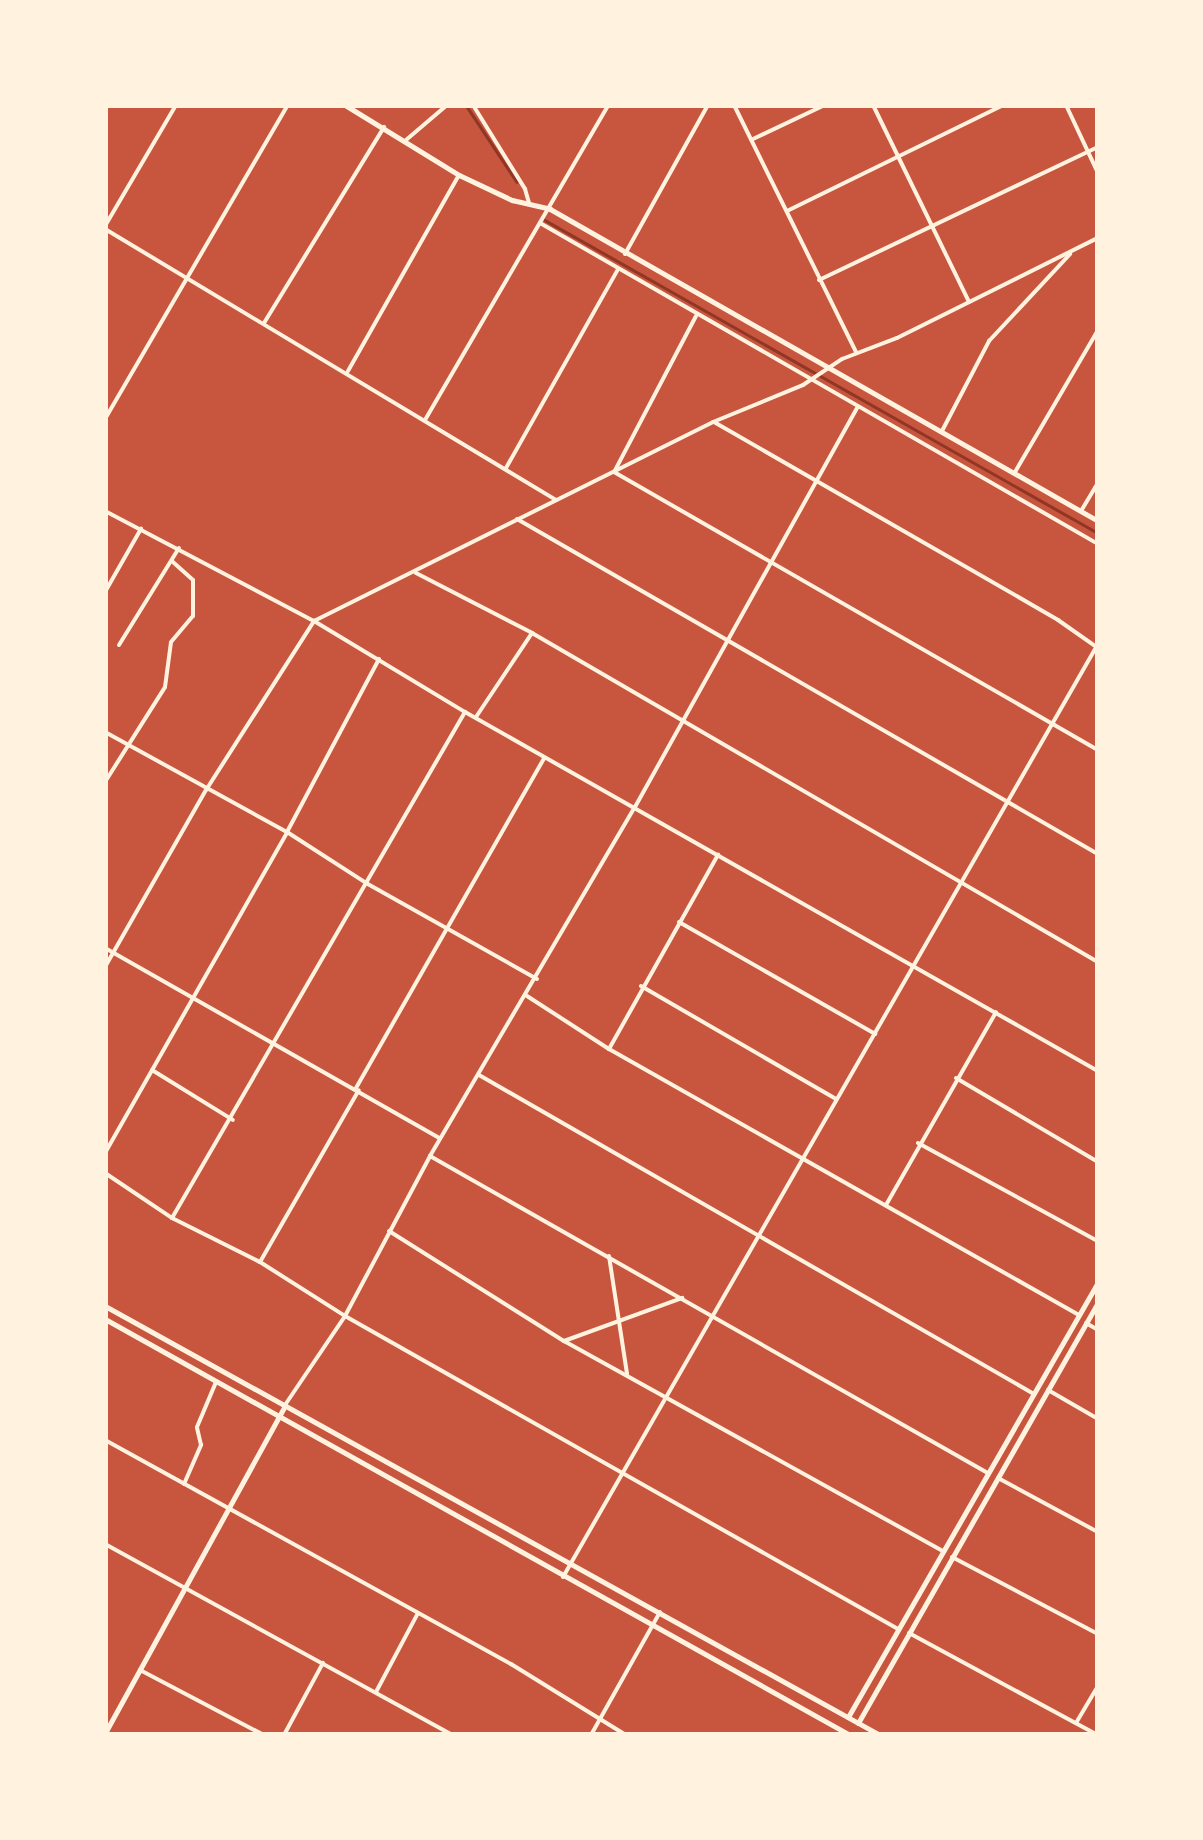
<!DOCTYPE html>
<html>
<head>
<meta charset="utf-8">
<style>
	body { margin:0 }
	#map { position:relative; width:1203px; height:1840px; overflow:hidden; background:#c8553d; font-family:Quicksand,sans-serif }
	div>[style] { position:absolute }
	.stream>* { height:2.5px; margin:-1.25px; padding:0 1.25px; transform-origin:1.25px; border-radius:1.25px; background:#8f3625 }
	.minor>* { height:4px; margin:-2px; padding:0 2px; transform-origin:2px; border-radius:2px; background:#fff3e0 }
	.tertiary>* { height:5px; margin:-2.5px; padding:0 2.5px; transform-origin:2.5px; border-radius:2.5px; background:#fff3e0 }
	.secondary>* { height:5px; margin:-2.5px; padding:0 2.5px; transform-origin:2.5px; border-radius:2.5px; background:#fff3e0 }
	span { translate:-50% -50%; white-space:nowrap; text-align:center; line-height:1.15; -webkit-text-stroke:10px #fff3e0; paint-order:stroke }
	.frame { position:absolute; inset:0; border:108px solid #fff3e0; pointer-events:none }
</style>
</head>
<body>
<div id="map">
	<div class="stream">
		<div style="left:466px;top:105px;width:92px;rotate:56.5deg"></div>
		<div style="left:545px;top:220px;width:635px;rotate:29.51deg"></div>
	</div>
	<div class="minor">
		<div style="left:473px;top:105px;width:99px;rotate:58.2deg"></div>
		<div style="left:525px;top:189px;width:15px;rotate:74deg"></div>
		<div style="left:734px;top:105px;width:275px;rotate:63.7deg"></div>
		<div style="left:873px;top:105px;width:219px;rotate:64deg"></div>
		<div style="left:1066px;top:105px;width:75px;rotate:64.8deg"></div>
		<div style="left:753px;top:139px;width:80px;rotate:-25.3deg"></div>
		<div style="left:406px;top:140px;width:54px;rotate:-40.5deg"></div>
		<div style="left:787px;top:211px;width:241px;rotate:-26.1deg"></div>
		<div style="left:540px;top:223px;width:644px;rotate:29.91deg"></div>
		<div style="left:105px;top:226px;width:140px;rotate:-59.6deg"></div>
		<div style="left:105px;top:229px;width:526px;rotate:31deg"></div>
		<div style="left:625px;top:254px;width:171px;rotate:-60.9deg"></div>
		<div style="left:819px;top:280px;width:309px;rotate:-25.5deg"></div>
		<div style="left:696px;top:316px;width:176px;rotate:117.7deg"></div>
		<div style="left:614px;top:472px;width:558px;rotate:29.87deg"></div>
		<div style="left:264px;top:323px;width:230px;rotate:-58.5deg"></div>
		<div style="left:348px;top:371px;width:225px;rotate:-60.5deg"></div>
		<div style="left:105px;top:419px;width:363px;rotate:-59.8deg"></div>
		<div style="left:425px;top:420px;width:364px;rotate:-59.8deg"></div>
		<div style="left:714px;top:422px;width:397px;rotate:29.9deg"></div>
		<div style="left:1058px;top:620px;width:49px;rotate:35deg"></div>
		<div style="left:942px;top:431px;width:102px;rotate:-62.4deg"></div>
		<div style="left:989px;top:341px;width:119px;rotate:-47deg"></div>
		<div style="left:506px;top:468px;width:228px;rotate:-60.6deg"></div>
		<div style="left:1015px;top:472px;width:164px;rotate:-59.7deg"></div>
		<div style="left:105px;top:511px;width:236px;rotate:27.8deg"></div>
		<div style="left:314px;top:621px;width:176px;rotate:31.1deg"></div>
		<div style="left:465px;top:712px;width:728px;rotate:29.56deg"></div>
		<div style="left:1081px;top:511px;width:33px;rotate:-59deg"></div>
		<div style="left:517px;top:519px;width:671px;rotate:29.97deg"></div>
		<div style="left:416px;top:573px;width:131px;rotate:27.3deg"></div>
		<div style="left:532px;top:633px;width:655px;rotate:30.17deg"></div>
		<div style="left:105px;top:592px;width:73px;rotate:-60.3deg"></div>
		<div style="left:119px;top:645px;width:114px;rotate:-58.3deg"></div>
		<div style="left:476px;top:717px;width:101px;rotate:-56.3deg"></div>
		<div style="left:105px;top:732px;width:208px;rotate:28.8deg"></div>
		<div style="left:287px;top:832px;width:94px;rotate:32.8deg"></div>
		<div style="left:366px;top:883px;width:196px;rotate:29.3deg"></div>
		<div style="left:105px;top:782px;width:112px;rotate:-57.7deg"></div>
		<div style="left:165px;top:687px;width:45px;rotate:-82.4deg"></div>
		<div style="left:171px;top:642px;width:34px;rotate:-50deg"></div>
		<div style="left:193px;top:616px;width:36px;rotate:-90deg"></div>
		<div style="left:193px;top:580px;width:27px;rotate:-138deg"></div>
		<div style="left:679px;top:922px;width:226px;rotate:29.7deg"></div>
		<div style="left:105px;top:948px;width:385px;rotate:29.6deg"></div>
		<div style="left:105px;top:967px;width:204px;rotate:-60.3deg"></div>
		<div style="left:206px;top:790px;width:201px;rotate:-57.4deg"></div>
		<div style="left:314px;top:621px;width:446px;rotate:-26.5deg"></div>
		<div style="left:713px;top:422px;width:97px;rotate:-22.3deg"></div>
		<div style="left:803px;top:385px;width:47px;rotate:-33.7deg"></div>
		<div style="left:842px;top:359px;width:59px;rotate:-20.9deg"></div>
		<div style="left:897px;top:338px;width:225px;rotate:-26.5deg"></div>
		<div style="left:641px;top:986px;width:225px;rotate:30.1deg"></div>
		<div style="left:527px;top:996px;width:98px;rotate:32.9deg"></div>
		<div style="left:609px;top:1049px;width:223px;rotate:-60.7deg"></div>
		<div style="left:609px;top:1049px;width:540px;rotate:29.51deg"></div>
		<div style="left:152px;top:1070px;width:95px;rotate:31.7deg"></div>
		<div style="left:479px;top:1075px;width:640px;rotate:29.89deg"></div>
		<div style="left:956px;top:1078px;width:165px;rotate:30.6deg"></div>
		<div style="left:356px;top:1088px;width:380px;rotate:-60.3deg"></div>
		<div style="left:918px;top:1143px;width:205px;rotate:28.6deg"></div>
		<div style="left:105px;top:1153px;width:369px;rotate:-60.4deg"></div>
		<div style="left:287px;top:832px;width:196px;rotate:-62deg"></div>
		<div style="left:430px;top:1156px;width:640px;rotate:29.61deg"></div>
		<div style="left:105px;top:1173px;width:81px;rotate:33.9deg"></div>
		<div style="left:172px;top:1218px;width:98px;rotate:26.6deg"></div>
		<div style="left:260px;top:1262px;width:101px;rotate:32.4deg"></div>
		<div style="left:345px;top:1316px;width:635px;rotate:29.51deg"></div>
		<div style="left:886px;top:1205px;width:222px;rotate:-60.3deg"></div>
		<div style="left:172px;top:1218px;width:585px;rotate:-59.93deg"></div>
		<div style="left:389px;top:1231px;width:207px;rotate:32.2deg"></div>
		<div style="left:564px;top:1341px;width:433px;rotate:29deg"></div>
		<div style="left:609px;top:1256px;width:119px;rotate:81.3deg"></div>
		<div style="left:260px;top:1262px;width:198px;rotate:-60.1deg"></div>
		<div style="left:1086px;top:1323px;width:14px;rotate:30deg"></div>
		<div style="left:564px;top:1341px;width:126px;rotate:-20deg"></div>
		<div style="left:1048px;top:1390px;width:58px;rotate:30.1deg"></div>
		<div style="left:285px;top:1405px;width:107px;rotate:-56deg"></div>
		<div style="left:345px;top:1316px;width:181px;rotate:-62deg"></div>
		<div style="left:430px;top:1156px;width:405px;rotate:-59.6deg"></div>
		<div style="left:635px;top:807px;width:458px;rotate:-60.9deg"></div>
		<div style="left:105px;top:1440px;width:464px;rotate:28.9deg"></div>
		<div style="left:511px;top:1664px;width:135px;rotate:31.7deg"></div>
		<div style="left:998px;top:1478px;width:114px;rotate:28.4deg"></div>
		<div style="left:184px;top:1484px;width:43px;rotate:-66.4deg"></div>
		<div style="left:201px;top:1445px;width:18px;rotate:-103deg"></div>
		<div style="left:197px;top:1427px;width:49px;rotate:-67.1deg"></div>
		<div style="left:105px;top:1544px;width:396px;rotate:28.8deg"></div>
		<div style="left:952px;top:1557px;width:165px;rotate:27.8deg"></div>
		<div style="left:563px;top:1577px;width:1076px;rotate:-60.17deg"></div>
		<div style="left:909px;top:1633px;width:215px;rotate:28.4deg"></div>
		<div style="left:140px;top:1670px;width:140px;rotate:27.7deg"></div>
		<div style="left:376px;top:1692px;width:89px;rotate:-62deg"></div>
		<div style="left:1076px;top:1723px;width:43px;rotate:-59.3deg"></div>
		<div style="left:284px;top:1735px;width:82px;rotate:-61.6deg"></div>
		<div style="left:591px;top:1735px;width:141px;rotate:-60.7deg"></div>
	</div>
	<div class="tertiary">
		<div style="left:345px;top:105px;width:134px;rotate:31.6deg"></div>
		<div style="left:459px;top:175px;width:59px;rotate:25.3deg"></div>
		<div style="left:512px;top:200px;width:39px;rotate:13deg"></div>
		<div style="left:550px;top:209px;width:631px;rotate:29.65deg"></div>
		<div style="left:848px;top:1717px;width:502px;rotate:-60.11deg"></div>
		<div style="left:858px;top:1723px;width:485px;rotate:-60.3deg"></div>
		<div style="left:105px;top:1733px;width:374px;rotate:-61.2deg"></div>
	</div>
	<div class="secondary">
		<div style="left:105px;top:1306px;width:886px;rotate:28.97deg"></div>
		<div style="left:105px;top:1319px;width:853px;rotate:29.18deg"></div>
	</div>
	<div class="frame"></div>
</div>
</body>
</html>
